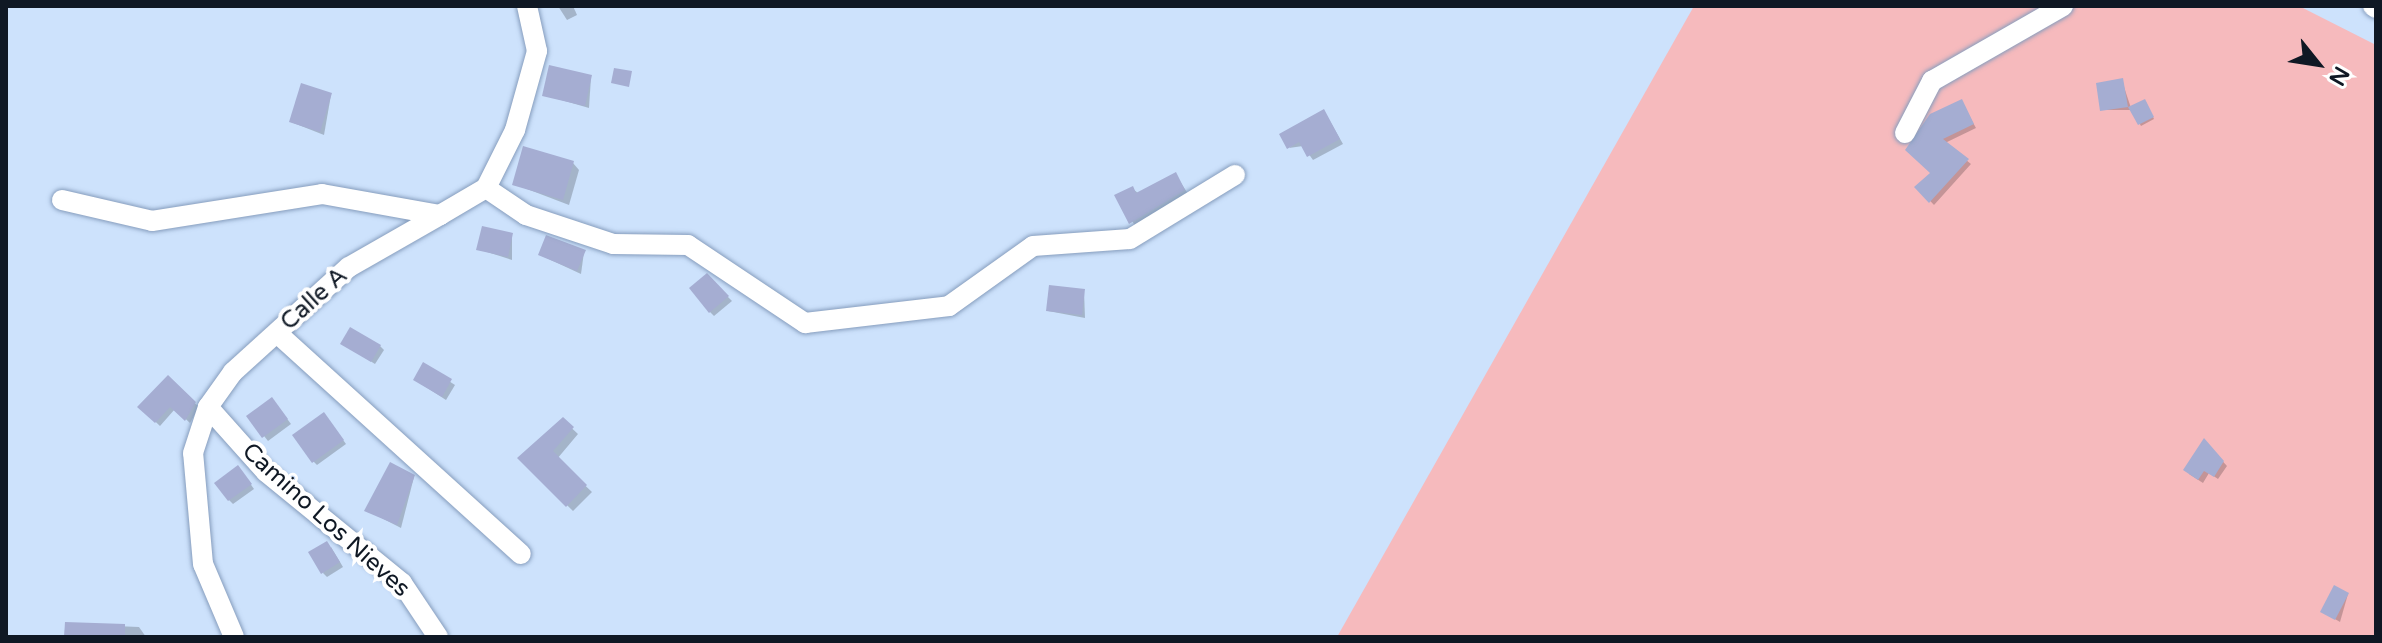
<!DOCTYPE html>
<html>
<head>
<meta charset="utf-8">
<style>
	body { margin:0 }
	#map { position:relative; width:2382px; height:643px; overflow:hidden; background:#cde2fc; font-family:"Varela Round",sans-serif }
	div>[style] { position:absolute }
	.green>* { inset:0; background:#f6babd }
	.shadow>* { inset:0; background:#0003 }
	.building>* { inset:0; background:#a5add2 }
	.roads { filter:drop-shadow(0 0 2px #869dbd) drop-shadow(0 0 2px #869dbd) }
	.minor>* { height:20px; margin:-10px; padding:0 10px; transform-origin:10px; border-radius:10px; background:#fff }
	span { translate:-50% -50%; white-space:nowrap; text-align:center; line-height:1.15; -webkit-text-stroke:8px #fff; paint-order:stroke }
	.street-label { font-size:24px; color:#0f1824 }
	.frame { position:absolute; inset:0; border:8px solid #0f1824; pointer-events:none }
	.north { position:absolute; left:2278px; top:24px; width:80px; height:80px; -webkit-text-stroke:6px #fff; paint-order:stroke; rotate:120deg; font-size:22px; font-weight:700; line-height:32px; text-align:center; color:#0f1824 }
	.north::after { content:''; display:block; margin:auto; width:28px; height:36px; background:#0f1824; clip-path:polygon(50% 0,100% 100%,50% 72%,0 100%) }
</style>
</head>
<body>
<div id="map">
	<div class="green">
		<div style="clip-path:polygon(1694px 6px,2299px 6px,2376px 45px,2376px 637px,1337px 637px)"></div>
	</div>
	<div class="shadow">
		<div style="clip-path:polygon(558px 6px,573px 6px,577px 15px,567px 20px)"></div>
		<div style="clip-path:polygon(591px 77px,589px 108px,544px 95px)"></div>
		<div style="clip-path:polygon(2122px 81px,2131px 108px,2146px 102px,2154px 119px,2141px 126px,2132px 110px,2102px 110px)"></div>
		<div style="clip-path:polygon(331px 95px,324px 135px,291px 122px)"></div>
		<div style="clip-path:polygon(1961px 101px,1976px 128px,1945px 143px,1971px 164px,1934px 205px,1917px 187px,1933px 173px,1907px 149px)"></div>
		<div style="clip-path:polygon(1327px 116px,1343px 144px,1313px 160px,1303px 146px,1289px 148px)"></div>
		<div style="clip-path:polygon(573px 163px,579px 170px,569px 205px,514px 184px)"></div>
		<div style="clip-path:polygon(1176px 175px,1190px 197px,1137px 229px,1117px 196px,1132px 188px,1139px 194px)"></div>
		<div style="clip-path:polygon(512px 235px,512px 260px,478px 249px)"></div>
		<div style="clip-path:polygon(584px 252px,581px 274px,540px 255px)"></div>
		<div style="clip-path:polygon(707px 276px,732px 301px,714px 316px,710px 312px)"></div>
		<div style="clip-path:polygon(1084px 291px,1085px 318px,1048px 311px)"></div>
		<div style="clip-path:polygon(343px 344px,380px 346px,384px 350px,375px 364px)"></div>
		<div style="clip-path:polygon(424px 365px,455px 385px,446px 400px,415px 380px)"></div>
		<div style="clip-path:polygon(168px 378px,199px 407px,190px 423px,175px 409px,160px 426px,140px 407px)"></div>
		<div style="clip-path:polygon(276px 404px,291px 424px,268px 441px,249px 417px)"></div>
		<div style="clip-path:polygon(328px 419px,346px 444px,317px 465px,313px 461px)"></div>
		<div style="clip-path:polygon(563px 420px,578px 434px,557px 459px,592px 492px,573px 511px,519px 458px)"></div>
		<div style="clip-path:polygon(2204px 441px,2227px 466px,2218px 479px,2209px 473px,2203px 483px,2189px 474px)"></div>
		<div style="clip-path:polygon(242px 472px,254px 489px,233px 504px,229px 500px)"></div>
		<div style="clip-path:polygon(414px 477px,401px 528px,366px 510px)"></div>
		<div style="clip-path:polygon(331px 547px,343px 567px,327px 577px,323px 573px)"></div>
		<div style="clip-path:polygon(2348px 594px,2340px 622px,2323px 612px)"></div>
		<div style="clip-path:polygon(67px 624px,139px 627px,146px 637px,66px 637px)"></div>
	</div>
	<div class="building">
		<div style="clip-path:polygon(549px 65px,592px 75px,585px 106px,542px 96px)"></div>
		<div style="clip-path:polygon(614px 68px,632px 71px,629px 87px,611px 83px)"></div>
		<div style="clip-path:polygon(2123px 78px,2128px 107px,2100px 111px,2096px 83px)"></div>
		<div style="clip-path:polygon(301px 83px,332px 93px,320px 132px,289px 122px)"></div>
		<div style="clip-path:polygon(1962px 99px,1974px 124px,1943px 139px,1969px 159px,1929px 203px,1914px 187px,1930px 173px,1905px 150px,1930px 114px)"></div>
		<div style="clip-path:polygon(2145px 99px,2154px 117px,2138px 125px,2128px 107px)"></div>
		<div style="clip-path:polygon(1324px 109px,1340px 139px,1307px 157px,1299px 142px,1287px 149px,1279px 134px)"></div>
		<div style="clip-path:polygon(523px 146px,574px 161px,563px 200px,512px 185px)"></div>
		<div style="clip-path:polygon(1176px 172px,1185px 190px,1129px 224px,1114px 195px,1133px 186px,1136px 193px)"></div>
		<div style="clip-path:polygon(482px 226px,513px 233px,508px 257px,476px 250px)"></div>
		<div style="clip-path:polygon(546px 235px,586px 250px,577px 271px,538px 255px)"></div>
		<div style="clip-path:polygon(707px 273px,729px 296px,709px 313px,689px 288px)"></div>
		<div style="clip-path:polygon(1049px 285px,1085px 289px,1082px 315px,1046px 311px)"></div>
		<div style="clip-path:polygon(350px 327px,381px 345px,371px 362px,340px 344px)"></div>
		<div style="clip-path:polygon(423px 362px,452px 379px,442px 397px,413px 380px)"></div>
		<div style="clip-path:polygon(168px 375px,196px 402px,185px 421px,170px 407px,155px 423px,137px 407px)"></div>
		<div style="clip-path:polygon(272px 397px,288px 419px,262px 438px,246px 416px)"></div>
		<div style="clip-path:polygon(324px 412px,344px 440px,312px 463px,292px 435px)"></div>
		<div style="clip-path:polygon(563px 417px,574px 427px,553px 451px,587px 485px,566px 507px,517px 458px)"></div>
		<div style="clip-path:polygon(2204px 438px,2224px 461px,2214px 477px,2204px 471px,2198px 480px,2183px 470px)"></div>
		<div style="clip-path:polygon(390px 462px,415px 475px,397px 525px,364px 511px)"></div>
		<div style="clip-path:polygon(238px 465px,252px 484px,228px 501px,214px 483px)"></div>
		<div style="clip-path:polygon(327px 541px,340px 562px,321px 574px,308px 552px)"></div>
		<div style="clip-path:polygon(2334px 585px,2349px 593px,2335px 620px,2320px 612px)"></div>
		<div style="clip-path:polygon(65px 622px,125px 624px,125px 637px,64px 637px)"></div>
	</div>
	<div class="roads">
		<div class="minor">
			<div style="left:2373px;top:6px;width:4px;rotate:34deg"></div>
			<div style="left:1905px;top:133px;width:59px;rotate:-62.6deg"></div>
			<div style="left:1932px;top:81px;width:151px;rotate:-29.8deg"></div>
			<div style="left:486px;top:188px;width:48px;rotate:34deg"></div>
			<div style="left:526px;top:215px;width:92px;rotate:18.4deg"></div>
			<div style="left:613px;top:244px;width:75px;rotate:0.8deg"></div>
			<div style="left:688px;top:245px;width:141px;rotate:33.7deg"></div>
			<div style="left:805px;top:323px;width:145px;rotate:-6.7deg"></div>
			<div style="left:949px;top:306px;width:103px;rotate:-35.5deg"></div>
			<div style="left:1033px;top:246px;width:97px;rotate:-4.1deg"></div>
			<div style="left:1130px;top:239px;width:123px;rotate:-31.4deg"></div>
			<div style="left:486px;top:188px;width:65px;rotate:-63.4deg"></div>
			<div style="left:515px;top:130px;width:82px;rotate:-74.4deg"></div>
			<div style="left:537px;top:51px;width:46px;rotate:-102.5deg"></div>
			<div style="left:62px;top:200px;width:92px;rotate:13.1deg"></div>
			<div style="left:152px;top:221px;width:172px;rotate:-9deg"></div>
			<div style="left:322px;top:194px;width:120px;rotate:10.1deg"></div>
			<div style="left:440px;top:215px;width:53px;rotate:-30.4deg"></div>
			<div style="left:277px;top:333px;width:329px;rotate:42.2deg"></div>
			<div style="left:208px;top:407px;width:87px;rotate:48.3deg"></div>
			<div style="left:266px;top:472px;width:176px;rotate:39.2deg"></div>
			<div style="left:402px;top:583px;width:65px;rotate:56.3deg"></div>
			<div style="left:234px;top:637px;width:79px;rotate:-113deg"></div>
			<div style="left:203px;top:564px;width:111px;rotate:-95.1deg"></div>
			<div style="left:193px;top:453px;width:48px;rotate:-71.9deg"></div>
			<div style="left:208px;top:407px;width:43px;rotate:-54.5deg"></div>
			<div style="left:233px;top:372px;width:156px;rotate:-42.2deg"></div>
			<div style="left:349px;top:267px;width:105px;rotate:-29.7deg"></div>
		</div>
	</div>
	<div class="street-label">
		<span style="left:314px;top:299px;rotate:-42deg">Calle A</span>
		<span style="left:326px;top:520px;rotate:42deg">Camino Los Nieves</span>
	</div>
	<div class="frame"></div>
	<div class="north">N</div>
</div>
</body>
</html>
